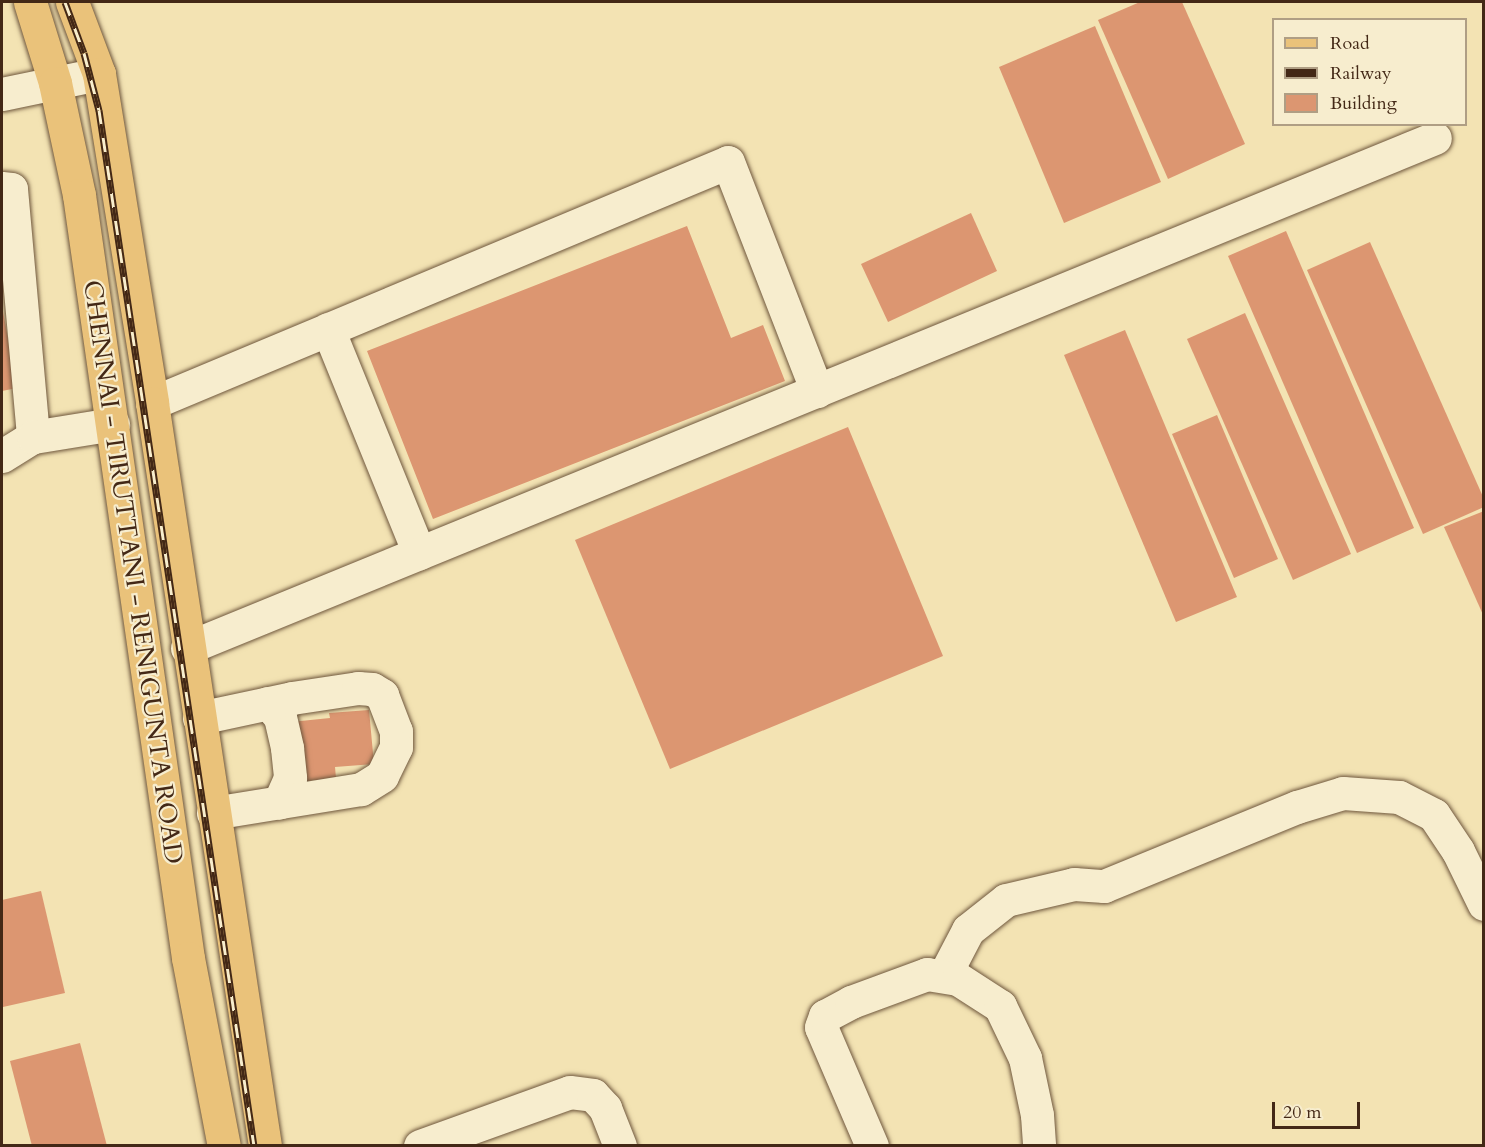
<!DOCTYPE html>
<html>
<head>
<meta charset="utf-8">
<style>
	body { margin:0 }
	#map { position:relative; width:1485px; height:1147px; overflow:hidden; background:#f3e3b3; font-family:Cardo,serif }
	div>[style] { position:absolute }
	.building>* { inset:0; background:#dc9671 }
	.roads { filter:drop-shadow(0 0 2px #6f573d) drop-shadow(0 0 2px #6f573d) }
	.minor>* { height:33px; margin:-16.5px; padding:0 16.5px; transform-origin:16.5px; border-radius:16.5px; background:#f7edce }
	.major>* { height:33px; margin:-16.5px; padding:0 16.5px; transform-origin:16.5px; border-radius:16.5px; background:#eac27a }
	.rail>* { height:7px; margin-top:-3.5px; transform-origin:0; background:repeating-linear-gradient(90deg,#f7edce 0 14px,#432816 0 28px); box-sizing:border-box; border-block:2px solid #432816 }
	span { translate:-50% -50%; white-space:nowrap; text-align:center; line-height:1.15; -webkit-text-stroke:4.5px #f7edce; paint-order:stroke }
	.street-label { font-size:26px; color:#432816 }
	.frame { position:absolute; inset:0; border:3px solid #432816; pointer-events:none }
	.legend { position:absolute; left:1272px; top:18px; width:195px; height:108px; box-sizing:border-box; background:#f7edce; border:2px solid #af9e84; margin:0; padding:8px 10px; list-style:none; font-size:18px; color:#432816 }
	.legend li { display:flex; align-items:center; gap:12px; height:30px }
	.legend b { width:30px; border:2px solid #af9e84 }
	.scale { position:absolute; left:1272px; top:1102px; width:88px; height:27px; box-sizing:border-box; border:3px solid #432816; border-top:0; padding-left:8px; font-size:18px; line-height:21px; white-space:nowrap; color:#432816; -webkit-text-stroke:4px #f7edce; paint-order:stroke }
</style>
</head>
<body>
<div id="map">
	<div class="building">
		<div style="clip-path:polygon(1140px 2px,1182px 2px,1245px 144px,1168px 179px,1098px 20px)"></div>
		<div style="clip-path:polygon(1095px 26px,1161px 182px,1064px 223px,999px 67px)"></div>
		<div style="clip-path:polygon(971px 213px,997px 271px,888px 322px,861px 264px)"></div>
		<div style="clip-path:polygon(687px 226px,731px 338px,763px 325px,785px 381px,433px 519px,367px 351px)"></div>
		<div style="clip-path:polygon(1286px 231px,1414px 528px,1357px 553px,1228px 256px)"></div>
		<div style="clip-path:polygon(1370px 242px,1484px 499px,1484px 507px,1423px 534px,1307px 270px)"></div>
		<div style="clip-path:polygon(2px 306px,17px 388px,2px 391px)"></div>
		<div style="clip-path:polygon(1245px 313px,1351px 554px,1293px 580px,1187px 339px)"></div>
		<div style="clip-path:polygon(1125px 330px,1237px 597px,1176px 622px,1064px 355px)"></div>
		<div style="clip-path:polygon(1217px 415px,1278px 559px,1234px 578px,1172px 434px)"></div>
		<div style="clip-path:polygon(848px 427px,943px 656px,670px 769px,575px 540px)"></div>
		<div style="clip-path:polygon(1484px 511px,1484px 617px,1444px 527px)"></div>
		<div style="clip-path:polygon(369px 710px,374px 764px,335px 767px,336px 778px,298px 782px,291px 722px,330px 718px,329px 713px)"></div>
		<div style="clip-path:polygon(41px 891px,65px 993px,3px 1007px,2px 900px)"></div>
		<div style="clip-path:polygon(80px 1043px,107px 1146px,32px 1146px,10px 1061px)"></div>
	</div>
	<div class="roads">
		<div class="minor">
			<div style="left:2px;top:94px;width:99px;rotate:-11.7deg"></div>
			<div style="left:2px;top:188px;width:9px;rotate:6deg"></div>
			<div style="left:11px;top:189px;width:249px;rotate:84.9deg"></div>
			<div style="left:328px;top:329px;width:242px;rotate:67.9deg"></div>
			<div style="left:152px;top:403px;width:624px;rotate:-22.7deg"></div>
			<div style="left:728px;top:162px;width:246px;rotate:68.8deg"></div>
			<div style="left:2px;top:456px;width:36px;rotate:-32deg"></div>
			<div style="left:33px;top:437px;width:81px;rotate:-9.2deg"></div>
			<div style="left:187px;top:648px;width:1348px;rotate:-22.23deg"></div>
			<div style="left:268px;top:703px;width:18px;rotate:49deg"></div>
			<div style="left:280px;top:717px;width:32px;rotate:77deg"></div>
			<div style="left:287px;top:748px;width:30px;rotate:84deg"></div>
			<div style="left:290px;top:778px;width:27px;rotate:114deg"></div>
			<div style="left:199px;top:718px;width:95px;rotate:-12.1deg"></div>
			<div style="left:292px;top:698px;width:67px;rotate:-8.6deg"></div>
			<div style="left:358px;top:688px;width:14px;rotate:4deg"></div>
			<div style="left:372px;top:689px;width:12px;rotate:31deg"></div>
			<div style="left:382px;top:695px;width:39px;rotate:69deg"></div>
			<div style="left:396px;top:731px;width:16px;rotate:90deg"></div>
			<div style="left:396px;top:747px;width:32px;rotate:116deg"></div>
			<div style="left:382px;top:776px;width:25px;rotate:148deg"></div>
			<div style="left:361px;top:789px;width:150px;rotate:170.8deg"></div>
			<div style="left:944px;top:976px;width:52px;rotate:-62.4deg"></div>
			<div style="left:968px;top:930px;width:48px;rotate:-38.3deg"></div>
			<div style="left:1006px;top:900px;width:70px;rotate:-13.2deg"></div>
			<div style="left:1074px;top:884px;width:30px;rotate:4deg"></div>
			<div style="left:1104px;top:886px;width:209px;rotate:-22.3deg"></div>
			<div style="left:1297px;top:807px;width:48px;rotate:-16.9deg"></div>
			<div style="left:1343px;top:793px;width:56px;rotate:4.1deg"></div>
			<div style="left:1399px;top:797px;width:39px;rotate:27deg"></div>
			<div style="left:1434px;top:815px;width:43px;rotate:56.3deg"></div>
			<div style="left:1458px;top:851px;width:59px;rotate:63.9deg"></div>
			<div style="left:420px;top:1146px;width:159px;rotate:-19.8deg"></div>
			<div style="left:570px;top:1092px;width:23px;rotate:7deg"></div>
			<div style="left:593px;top:1095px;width:18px;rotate:47deg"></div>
			<div style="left:605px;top:1108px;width:41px;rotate:68.5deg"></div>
			<div style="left:872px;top:1146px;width:129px;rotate:-113.2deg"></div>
			<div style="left:821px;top:1027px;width:12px;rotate:-70deg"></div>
			<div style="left:825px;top:1016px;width:30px;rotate:-28deg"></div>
			<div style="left:851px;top:1002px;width:81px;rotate:-20.2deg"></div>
			<div style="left:927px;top:974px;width:31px;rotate:9deg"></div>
			<div style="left:958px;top:979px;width:50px;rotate:32.7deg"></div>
			<div style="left:1000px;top:1006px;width:58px;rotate:64.3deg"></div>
			<div style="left:1025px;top:1058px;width:58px;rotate:78.1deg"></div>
			<div style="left:1037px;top:1115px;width:31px;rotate:86deg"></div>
		</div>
		<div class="major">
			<div style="left:30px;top:2px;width:85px;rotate:72.8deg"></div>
			<div style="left:55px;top:83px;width:115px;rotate:77.9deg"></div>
			<div style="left:79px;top:195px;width:771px;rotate:81.87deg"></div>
			<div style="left:188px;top:958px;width:191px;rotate:79.2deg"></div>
			<div style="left:72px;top:2px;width:77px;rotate:69.4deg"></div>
			<div style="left:99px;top:74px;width:333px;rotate:80.8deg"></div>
			<div style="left:152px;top:403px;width:752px;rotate:81.35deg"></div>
		</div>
	</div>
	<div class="rail">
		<div style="left:65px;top:2px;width:54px;rotate:69.6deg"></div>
		<div style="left:84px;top:53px;width:59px;rotate:75.3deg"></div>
		<div style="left:99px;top:110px;width:1048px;rotate:81.49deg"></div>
	</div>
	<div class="street-label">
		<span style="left:133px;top:572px;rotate:82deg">CHENNAI - TIRUTTANI - RENIGUNTA ROAD</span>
	</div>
	<div class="frame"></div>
	<ul class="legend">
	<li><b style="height:8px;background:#eac27a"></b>Road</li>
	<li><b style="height:8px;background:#432816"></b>Railway</li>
	<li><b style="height:16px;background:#dc9671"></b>Building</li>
	</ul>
	<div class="scale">20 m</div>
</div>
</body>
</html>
